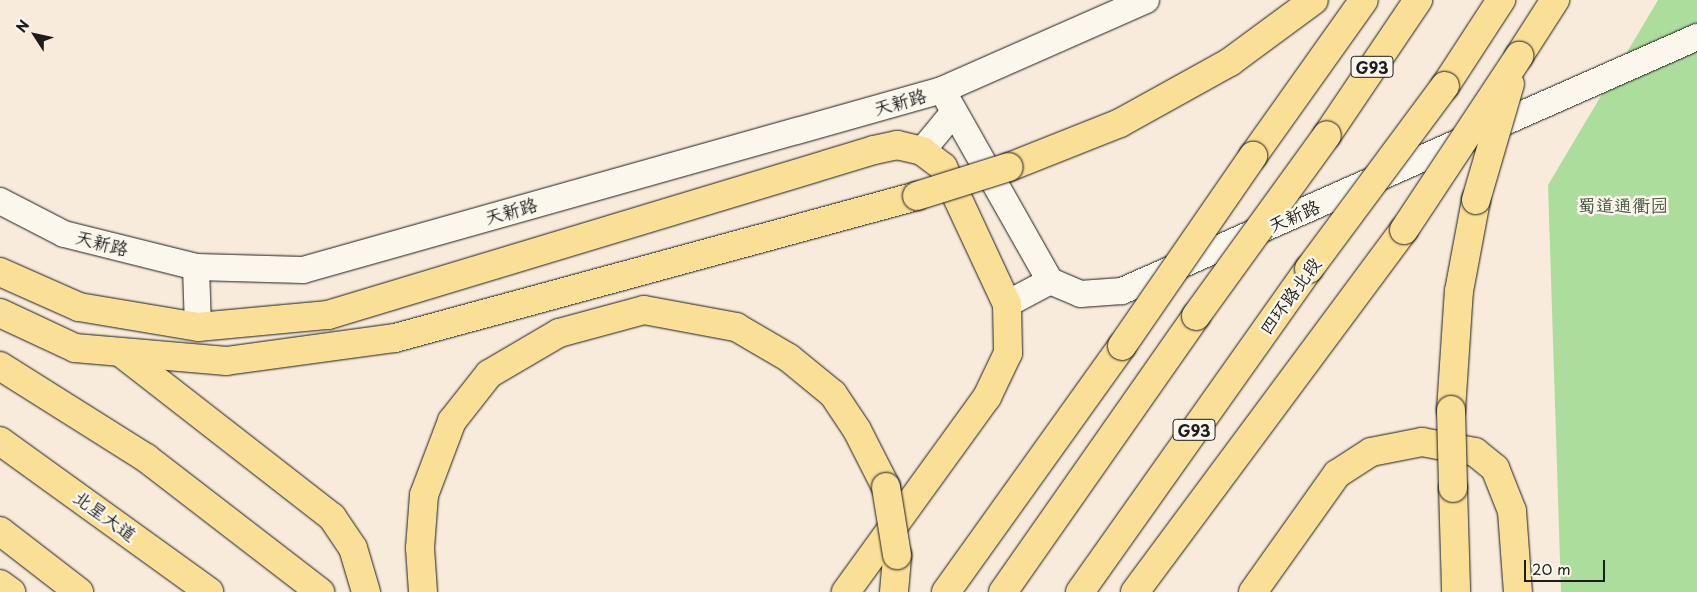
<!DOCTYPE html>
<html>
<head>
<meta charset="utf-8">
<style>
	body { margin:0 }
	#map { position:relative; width:1697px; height:592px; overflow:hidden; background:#f8ebdc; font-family:"Playpen Sans","LXGW WenKai TC",sans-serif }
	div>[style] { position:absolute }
	.green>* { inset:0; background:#addd9d }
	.roads { filter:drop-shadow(0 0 1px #1c1c1c) drop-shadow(0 0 1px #1c1c1c) }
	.minor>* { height:26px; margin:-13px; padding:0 13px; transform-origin:13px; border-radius:13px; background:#fbf7ec }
	.major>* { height:28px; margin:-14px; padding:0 14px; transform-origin:14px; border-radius:14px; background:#fadf96 }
	.highway>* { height:28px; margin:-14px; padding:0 14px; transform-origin:14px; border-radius:14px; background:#fadf96 }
	.bridges { filter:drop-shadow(0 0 1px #1c1c1c) drop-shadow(0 0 1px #1c1c1c) }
	.highway-bridge>* { height:28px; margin:-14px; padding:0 14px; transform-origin:14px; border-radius:14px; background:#fadf96 }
	span { translate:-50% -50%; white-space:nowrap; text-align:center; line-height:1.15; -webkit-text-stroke:5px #fbf7ec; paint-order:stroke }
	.shield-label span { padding:1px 4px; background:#fbf7ec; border:1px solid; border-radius:4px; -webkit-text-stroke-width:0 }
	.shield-label { font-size:16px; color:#1c1c1c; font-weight:700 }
	.street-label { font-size:18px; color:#1c1c1c }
	.park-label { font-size:18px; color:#485643 }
	.north { position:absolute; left:10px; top:10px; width:50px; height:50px; -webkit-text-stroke:4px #fbf7ec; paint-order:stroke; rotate:305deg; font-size:14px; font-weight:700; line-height:20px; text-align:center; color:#1c1c1c }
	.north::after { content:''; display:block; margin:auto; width:18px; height:22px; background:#1c1c1c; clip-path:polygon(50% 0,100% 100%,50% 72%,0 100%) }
	.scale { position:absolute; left:1524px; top:560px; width:81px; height:22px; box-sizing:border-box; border:2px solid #1c1c1c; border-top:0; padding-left:6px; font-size:15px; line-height:18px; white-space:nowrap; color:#1c1c1c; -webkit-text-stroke:4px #fbf7ec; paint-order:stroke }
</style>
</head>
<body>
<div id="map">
	<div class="green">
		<div style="clip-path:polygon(1658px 0,1697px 0,1697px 592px,1561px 592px,1548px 185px)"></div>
	</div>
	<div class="roads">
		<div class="minor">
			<div style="left:942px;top:90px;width:223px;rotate:-23.8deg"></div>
			<div style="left:922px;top:151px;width:50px;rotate:-50.6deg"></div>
			<div style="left:0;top:201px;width:72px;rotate:27.3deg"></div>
			<div style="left:64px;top:234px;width:136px;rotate:14deg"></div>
			<div style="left:196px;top:267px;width:107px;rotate:1.6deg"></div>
			<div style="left:303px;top:270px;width:664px;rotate:-15.73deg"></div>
			<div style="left:942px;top:90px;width:219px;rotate:60.5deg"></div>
			<div style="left:1050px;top:281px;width:33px;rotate:23deg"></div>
			<div style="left:1080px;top:294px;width:42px;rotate:-4.1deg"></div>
			<div style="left:1122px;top:291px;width:629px;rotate:-23.83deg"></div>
			<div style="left:196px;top:267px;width:60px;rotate:88.1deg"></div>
			<div style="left:1007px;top:304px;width:49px;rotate:-28.1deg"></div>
		</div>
		<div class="major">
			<div style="left:0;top:272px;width:86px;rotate:23.9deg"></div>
			<div style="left:79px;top:307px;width:121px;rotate:9.5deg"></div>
			<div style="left:198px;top:327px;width:131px;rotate:-5.3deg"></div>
			<div style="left:328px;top:315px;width:570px;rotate:-16.81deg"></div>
			<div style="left:874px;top:150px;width:24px;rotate:-12deg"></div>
			<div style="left:897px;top:145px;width:26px;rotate:13deg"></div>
			<div style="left:922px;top:151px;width:26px;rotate:37deg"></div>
			<div style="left:943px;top:167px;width:151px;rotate:65deg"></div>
			<div style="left:1007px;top:304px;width:49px;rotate:88.8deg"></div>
			<div style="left:1008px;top:353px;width:49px;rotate:115.5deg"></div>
			<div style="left:987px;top:397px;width:241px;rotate:125.9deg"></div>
			<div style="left:0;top:441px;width:258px;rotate:35.8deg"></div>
			<div style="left:0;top:531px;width:100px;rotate:37.7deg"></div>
			<div style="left:1253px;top:592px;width:145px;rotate:-54.6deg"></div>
			<div style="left:1337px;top:474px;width:40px;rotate:-32.9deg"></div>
			<div style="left:1371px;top:452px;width:52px;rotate:-11.1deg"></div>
			<div style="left:1422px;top:442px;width:54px;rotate:10.7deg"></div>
			<div style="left:1475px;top:452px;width:26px;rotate:39deg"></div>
			<div style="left:1495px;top:468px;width:46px;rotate:68.4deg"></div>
			<div style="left:1512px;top:511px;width:81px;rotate:85.8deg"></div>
		</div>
		<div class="highway">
			<div style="left:1519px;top:56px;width:67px;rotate:-57.3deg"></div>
			<div style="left:1445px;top:86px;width:103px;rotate:-56.9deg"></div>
			<div style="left:1327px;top:135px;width:163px;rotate:-56deg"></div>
			<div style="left:1253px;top:156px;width:191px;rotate:-54.6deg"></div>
			<div style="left:1009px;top:167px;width:119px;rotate:-21.6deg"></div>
			<div style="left:1120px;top:123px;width:126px;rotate:-29deg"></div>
			<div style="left:1230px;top:62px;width:104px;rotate:-36.4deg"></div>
			<div style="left:0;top:313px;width:83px;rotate:25deg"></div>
			<div style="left:75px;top:348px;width:152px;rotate:4.9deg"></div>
			<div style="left:226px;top:361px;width:171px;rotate:-7.8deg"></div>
			<div style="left:395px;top:338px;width:541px;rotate:-15.22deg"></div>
			<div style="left:120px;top:352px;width:269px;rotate:37.9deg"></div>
			<div style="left:332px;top:517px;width:37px;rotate:56deg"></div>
			<div style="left:353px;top:548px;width:46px;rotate:73.5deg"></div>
			<div style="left:0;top:366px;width:173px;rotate:32.2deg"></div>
			<div style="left:146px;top:458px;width:220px;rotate:37.6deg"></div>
			<div style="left:1451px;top:410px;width:119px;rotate:-86.2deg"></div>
			<div style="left:1459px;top:291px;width:93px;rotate:-79.4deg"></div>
			<div style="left:1453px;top:488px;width:104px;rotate:88.3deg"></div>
			<div style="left:0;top:584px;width:14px;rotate:36deg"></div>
			<div style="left:423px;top:592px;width:44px;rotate:-93.9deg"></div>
			<div style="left:420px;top:548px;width:53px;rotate:-85.7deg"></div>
			<div style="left:424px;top:495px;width:79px;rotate:-69.3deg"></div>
			<div style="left:452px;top:421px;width:60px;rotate:-51.8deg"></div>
			<div style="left:489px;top:374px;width:81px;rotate:-30.4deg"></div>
			<div style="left:559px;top:333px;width:88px;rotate:-15.1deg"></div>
			<div style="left:644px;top:310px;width:94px;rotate:10.5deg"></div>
			<div style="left:736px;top:327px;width:61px;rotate:30.3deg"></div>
			<div style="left:789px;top:358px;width:57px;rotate:39.3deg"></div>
			<div style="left:833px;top:394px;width:43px;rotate:56.3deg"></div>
			<div style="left:857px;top:430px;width:64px;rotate:63deg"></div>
			<div style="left:894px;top:592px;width:37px;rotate:-85deg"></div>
			<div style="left:946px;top:592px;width:302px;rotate:-54.4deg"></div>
			<div style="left:1003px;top:592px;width:337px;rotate:-55deg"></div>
			<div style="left:1080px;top:592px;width:396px;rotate:-54.7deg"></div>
			<div style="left:1135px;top:592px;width:451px;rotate:-53.4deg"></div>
		</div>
	</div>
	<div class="bridges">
		<div class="highway-bridge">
			<div style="left:917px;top:196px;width:96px;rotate:-17.5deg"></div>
			<div style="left:1476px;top:200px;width:121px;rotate:-73.7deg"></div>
			<div style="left:1404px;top:230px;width:209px;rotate:-56.5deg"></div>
			<div style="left:1309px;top:269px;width:228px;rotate:-53.4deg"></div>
			<div style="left:1196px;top:316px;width:223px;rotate:-54.1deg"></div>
			<div style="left:1122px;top:346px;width:231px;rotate:-55.4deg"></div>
			<div style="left:1451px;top:410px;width:78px;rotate:88.5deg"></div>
			<div style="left:886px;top:487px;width:69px;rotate:80.8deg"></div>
		</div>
	</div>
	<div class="shield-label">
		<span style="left:1372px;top:67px">G93</span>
		<span style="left:1194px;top:430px">G93</span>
	</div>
	<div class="street-label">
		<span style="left:900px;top:102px;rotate:-16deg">天新路</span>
		<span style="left:511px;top:211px;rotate:-16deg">天新路</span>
		<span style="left:1294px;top:216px;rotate:-24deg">天新路</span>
		<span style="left:102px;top:243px;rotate:14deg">天新路</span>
		<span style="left:1290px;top:296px;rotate:-54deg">四环路北段</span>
		<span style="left:105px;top:516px;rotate:36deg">北星大道</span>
	</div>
	<div class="park-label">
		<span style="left:1623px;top:205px">蜀道通衢园</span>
	</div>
	<div class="north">N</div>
	<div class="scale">20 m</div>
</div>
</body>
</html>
